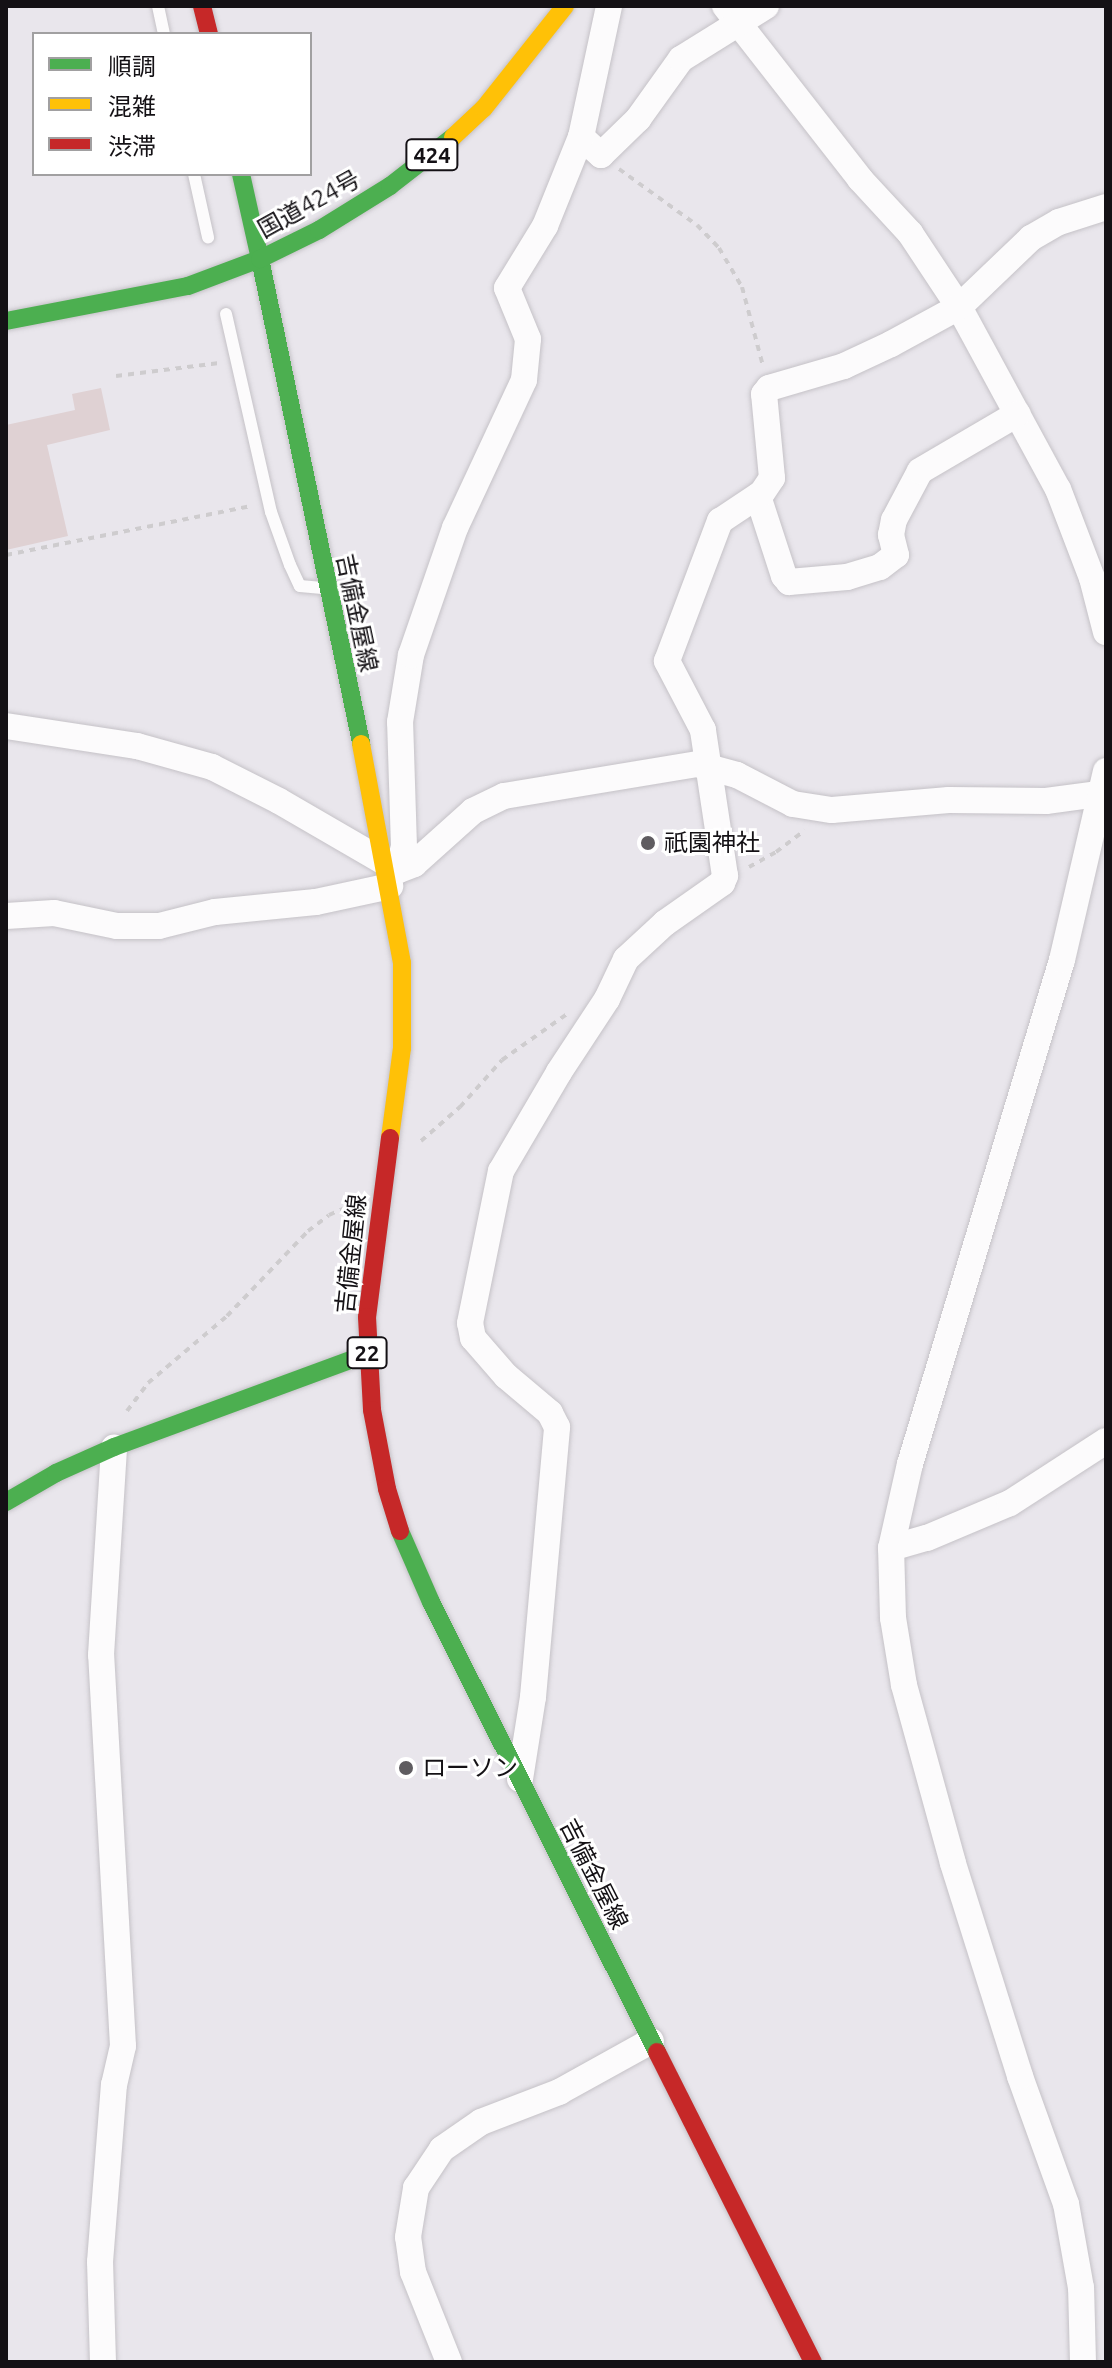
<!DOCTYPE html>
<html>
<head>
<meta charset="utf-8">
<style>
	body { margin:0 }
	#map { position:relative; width:1112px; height:2368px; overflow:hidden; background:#e9e6ec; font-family:Ubuntu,"Noto Sans JP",sans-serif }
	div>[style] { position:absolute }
	.building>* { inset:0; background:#dfd1d3 }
	.path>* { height:4px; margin-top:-2px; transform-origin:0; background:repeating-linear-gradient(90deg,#ceccce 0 6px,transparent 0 12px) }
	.roads { filter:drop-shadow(0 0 2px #c5c2c7) drop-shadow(0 0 2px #c5c2c7) }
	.lane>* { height:12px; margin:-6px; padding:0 6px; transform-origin:6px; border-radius:6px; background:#fcfbfc }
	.street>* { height:26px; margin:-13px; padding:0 13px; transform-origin:13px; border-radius:13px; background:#fcfbfc }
	.fast>* { height:18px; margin:-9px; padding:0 9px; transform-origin:9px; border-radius:9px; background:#4caf50 }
	.slow>* { height:18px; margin:-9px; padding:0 9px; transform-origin:9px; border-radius:9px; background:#ffc107 }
	.jam>* { height:18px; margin:-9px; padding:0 9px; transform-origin:9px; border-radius:9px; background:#c62828 }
	.dots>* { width:22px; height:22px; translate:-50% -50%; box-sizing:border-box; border:4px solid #fff; border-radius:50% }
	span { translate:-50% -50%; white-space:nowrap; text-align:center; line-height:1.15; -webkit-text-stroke:6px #fff; paint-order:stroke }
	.shield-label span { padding:2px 6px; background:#fff; border:2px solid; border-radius:6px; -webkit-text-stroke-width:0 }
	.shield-label { font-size:22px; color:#141115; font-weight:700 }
	.street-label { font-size:24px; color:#141115 }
	.poi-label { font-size:24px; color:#141115 }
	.left { translate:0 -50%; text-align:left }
	.frame { position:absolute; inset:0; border:8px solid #141115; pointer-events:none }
	.legend { position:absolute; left:32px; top:32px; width:280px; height:144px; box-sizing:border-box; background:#fff; border:2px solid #a1a0a1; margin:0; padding:10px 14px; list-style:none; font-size:24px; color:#141115 }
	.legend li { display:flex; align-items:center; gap:16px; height:40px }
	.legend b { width:40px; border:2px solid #a1a0a1 }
</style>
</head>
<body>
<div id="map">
	<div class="building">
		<div style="clip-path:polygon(101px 388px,110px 430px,47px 445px,68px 536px,6px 550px,6px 425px,75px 410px,72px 394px)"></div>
	</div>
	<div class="path">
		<div style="left:619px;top:169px;width:96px;rotate:35.7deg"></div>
		<div style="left:697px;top:225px;width:32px;rotate:46deg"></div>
		<div style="left:719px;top:248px;width:45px;rotate:59.5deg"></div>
		<div style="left:742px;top:287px;width:82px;rotate:75.1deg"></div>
		<div style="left:116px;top:376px;width:104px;rotate:-7.2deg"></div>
		<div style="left:6px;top:555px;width:250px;rotate:-11.3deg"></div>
		<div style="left:749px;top:867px;width:31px;rotate:-29deg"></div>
		<div style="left:776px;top:852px;width:36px;rotate:-37deg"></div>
		<div style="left:421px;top:1141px;width:52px;rotate:-41.1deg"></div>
		<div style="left:460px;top:1107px;width:63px;rotate:-48.2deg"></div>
		<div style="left:502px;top:1060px;width:80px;rotate:-35.3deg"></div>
		<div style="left:127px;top:1411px;width:35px;rotate:-53deg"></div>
		<div style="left:148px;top:1383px;width:104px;rotate:-40.3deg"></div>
		<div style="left:227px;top:1316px;width:117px;rotate:-46.4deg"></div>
		<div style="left:308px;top:1231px;width:26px;rotate:-37deg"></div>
		<div style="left:329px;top:1215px;width:24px;rotate:-24deg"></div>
	</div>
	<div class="roads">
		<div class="lane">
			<div style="left:158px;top:6px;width:29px;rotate:78deg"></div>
			<div style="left:194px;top:174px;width:65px;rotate:77.5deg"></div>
			<div style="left:226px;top:314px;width:203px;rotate:77.2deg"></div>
			<div style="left:271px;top:512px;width:56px;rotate:70.3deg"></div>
			<div style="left:290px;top:565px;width:23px;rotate:65deg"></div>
			<div style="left:300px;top:586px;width:25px;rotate:5deg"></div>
		</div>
		<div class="street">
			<div style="left:725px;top:6px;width:219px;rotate:52deg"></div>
			<div style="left:860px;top:179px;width:74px;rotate:47.2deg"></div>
			<div style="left:910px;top:233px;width:89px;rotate:56.5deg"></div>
			<div style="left:959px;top:307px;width:207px;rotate:61.5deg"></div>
			<div style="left:1058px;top:489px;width:95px;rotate:69.1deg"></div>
			<div style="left:1092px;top:578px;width:56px;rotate:75.5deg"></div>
			<div style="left:581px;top:137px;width:27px;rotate:42deg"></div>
			<div style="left:601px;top:155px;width:52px;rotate:-44.2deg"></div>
			<div style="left:638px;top:119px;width:74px;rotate:-54.4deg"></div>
			<div style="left:681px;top:59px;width:100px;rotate:-31.9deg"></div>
			<div style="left:758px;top:496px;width:84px;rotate:72deg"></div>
			<div style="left:784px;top:576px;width:8px;rotate:50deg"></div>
			<div style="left:789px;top:582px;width:58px;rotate:-4.9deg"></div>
			<div style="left:847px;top:577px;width:34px;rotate:-17deg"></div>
			<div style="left:880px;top:567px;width:20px;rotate:-37deg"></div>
			<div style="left:896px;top:555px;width:21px;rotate:-104deg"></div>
			<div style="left:891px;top:535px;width:15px;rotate:-79deg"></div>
			<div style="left:894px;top:520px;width:55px;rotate:-62deg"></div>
			<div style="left:920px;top:471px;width:113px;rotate:-30.4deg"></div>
			<div style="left:6px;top:726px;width:133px;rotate:8.7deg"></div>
			<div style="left:137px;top:746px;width:78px;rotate:15.6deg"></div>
			<div style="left:212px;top:767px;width:75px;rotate:26.9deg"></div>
			<div style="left:279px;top:801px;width:124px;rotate:30.1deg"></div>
			<div style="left:397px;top:871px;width:25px;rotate:-74deg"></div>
			<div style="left:404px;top:847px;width:125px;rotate:-91.8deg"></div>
			<div style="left:400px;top:722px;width:68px;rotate:-80.7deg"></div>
			<div style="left:411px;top:655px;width:134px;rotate:-70.9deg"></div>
			<div style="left:455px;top:528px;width:163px;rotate:-65deg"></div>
			<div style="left:524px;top:380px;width:41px;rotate:-84.4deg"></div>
			<div style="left:528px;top:339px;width:55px;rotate:-112.4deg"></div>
			<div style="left:507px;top:288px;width:73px;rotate:-58.5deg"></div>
			<div style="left:545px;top:226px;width:96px;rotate:-68deg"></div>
			<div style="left:581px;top:137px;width:134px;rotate:-77.9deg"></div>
			<div style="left:391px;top:873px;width:25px;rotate:-21deg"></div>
			<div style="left:414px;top:864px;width:79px;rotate:-41.9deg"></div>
			<div style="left:473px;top:811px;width:34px;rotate:-26deg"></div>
			<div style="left:504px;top:796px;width:196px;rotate:-9.4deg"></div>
			<div style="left:697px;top:764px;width:41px;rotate:15.4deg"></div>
			<div style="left:737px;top:775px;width:63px;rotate:27.4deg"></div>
			<div style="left:793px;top:804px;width:39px;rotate:9deg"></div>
			<div style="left:832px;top:810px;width:117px;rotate:-4.9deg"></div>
			<div style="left:949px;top:800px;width:97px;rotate:0.6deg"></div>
			<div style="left:1046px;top:801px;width:61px;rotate:-7.6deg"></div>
			<div style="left:6px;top:916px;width:48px;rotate:-3.6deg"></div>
			<div style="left:54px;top:913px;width:64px;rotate:11.7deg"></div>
			<div style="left:117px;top:926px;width:42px"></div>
			<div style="left:159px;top:926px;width:58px;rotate:-14deg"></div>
			<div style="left:215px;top:912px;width:101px;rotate:-5.7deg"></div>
			<div style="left:316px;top:902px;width:76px;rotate:-12.2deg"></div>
			<div style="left:891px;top:1548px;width:37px;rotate:-16deg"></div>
			<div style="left:927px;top:1538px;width:90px;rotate:-22.9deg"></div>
			<div style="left:1010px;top:1503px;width:114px;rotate:-32.9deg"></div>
			<div style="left:520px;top:1779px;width:83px;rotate:-81deg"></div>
			<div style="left:533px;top:1697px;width:271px;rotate:-84.9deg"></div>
			<div style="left:557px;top:1427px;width:16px;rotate:-117deg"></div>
			<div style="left:550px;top:1413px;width:57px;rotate:-139.9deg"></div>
			<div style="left:506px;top:1376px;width:50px;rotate:-131deg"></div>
			<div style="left:473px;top:1338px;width:15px;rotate:-101deg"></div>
			<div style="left:470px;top:1323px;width:155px;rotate:-78.5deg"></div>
			<div style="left:501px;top:1171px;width:115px;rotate:-59.6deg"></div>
			<div style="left:559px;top:1072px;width:87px;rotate:-56.7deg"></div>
			<div style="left:607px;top:999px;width:44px;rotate:-64.6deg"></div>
			<div style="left:626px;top:959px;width:53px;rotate:-42.7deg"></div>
			<div style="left:665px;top:923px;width:70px;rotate:-35.1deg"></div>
			<div style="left:722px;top:883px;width:8px;rotate:-67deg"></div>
			<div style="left:725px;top:876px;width:148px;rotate:-98.6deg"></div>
			<div style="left:703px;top:730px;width:78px;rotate:-117.6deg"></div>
			<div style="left:667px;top:661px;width:150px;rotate:-69.3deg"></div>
			<div style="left:720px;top:521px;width:50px;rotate:-33.7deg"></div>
			<div style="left:762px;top:493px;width:18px;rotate:-56deg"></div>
			<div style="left:772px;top:478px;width:84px;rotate:-95.4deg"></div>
			<div style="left:764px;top:394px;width:8px;rotate:-50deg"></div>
			<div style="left:769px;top:388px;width:78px;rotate:-16.3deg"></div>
			<div style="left:844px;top:366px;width:52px;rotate:-25.1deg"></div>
			<div style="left:891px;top:344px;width:77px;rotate:-28.6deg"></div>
			<div style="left:959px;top:307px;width:100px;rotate:-43.8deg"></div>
			<div style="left:1031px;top:238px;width:32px;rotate:-30deg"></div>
			<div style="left:1059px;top:222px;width:49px;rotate:-17.7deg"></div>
			<div style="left:103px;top:2362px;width:100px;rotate:-91.7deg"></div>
			<div style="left:100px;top:2262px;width:178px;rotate:-85.5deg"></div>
			<div style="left:114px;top:2085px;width:40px;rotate:-77deg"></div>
			<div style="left:123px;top:2046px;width:392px;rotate:-93.2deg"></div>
			<div style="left:101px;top:1655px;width:208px;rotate:-86.4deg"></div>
			<div style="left:449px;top:2362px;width:97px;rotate:-111.8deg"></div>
			<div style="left:413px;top:2272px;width:35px;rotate:-98deg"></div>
			<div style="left:408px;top:2237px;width:50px;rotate:-80.7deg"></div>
			<div style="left:416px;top:2188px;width:47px;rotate:-56.3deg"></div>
			<div style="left:442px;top:2149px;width:47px;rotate:-34.7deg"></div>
			<div style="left:481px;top:2122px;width:84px;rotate:-21deg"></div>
			<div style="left:559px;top:2092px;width:105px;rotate:-29deg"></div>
			<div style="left:1083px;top:2362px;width:74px;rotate:-91.5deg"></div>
			<div style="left:1081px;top:2288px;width:85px;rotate:-100.1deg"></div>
			<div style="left:1066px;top:2204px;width:136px;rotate:-109.8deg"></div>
			<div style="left:1020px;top:2076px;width:223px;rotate:-107.5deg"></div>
			<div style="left:953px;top:1863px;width:185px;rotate:-105.4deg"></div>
			<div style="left:904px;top:1685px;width:68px;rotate:-99.3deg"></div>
			<div style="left:893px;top:1618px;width:70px;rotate:-91.6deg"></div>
			<div style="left:891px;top:1548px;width:86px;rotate:-77.3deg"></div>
			<div style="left:910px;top:1464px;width:526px;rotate:-73.22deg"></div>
			<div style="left:1062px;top:960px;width:194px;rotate:-76.9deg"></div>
		</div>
		<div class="fast">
			<div style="left:241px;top:174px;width:87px;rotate:77.4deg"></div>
			<div style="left:260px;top:259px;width:495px;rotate:78.2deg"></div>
			<div style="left:6px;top:321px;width:185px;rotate:-10.9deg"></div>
			<div style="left:188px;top:286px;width:77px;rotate:-20.6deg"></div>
			<div style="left:260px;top:259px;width:66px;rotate:-26.2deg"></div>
			<div style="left:319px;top:230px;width:84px;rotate:-31.8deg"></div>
			<div style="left:390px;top:186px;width:80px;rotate:-37.9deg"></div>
			<div style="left:6px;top:1502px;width:58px;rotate:-30.1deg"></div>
			<div style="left:56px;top:1473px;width:64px;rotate:-24.1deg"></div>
			<div style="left:114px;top:1447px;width:270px;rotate:-20.2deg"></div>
			<div style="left:400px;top:1531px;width:77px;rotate:66.4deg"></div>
			<div style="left:431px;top:1602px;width:504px;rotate:63.33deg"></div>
		</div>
		<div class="slow">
			<div style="left:453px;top:137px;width:42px;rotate:-43.1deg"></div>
			<div style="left:484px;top:108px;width:130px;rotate:-51.5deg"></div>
			<div style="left:361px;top:744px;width:223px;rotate:79.4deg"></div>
			<div style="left:402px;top:963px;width:85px;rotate:90deg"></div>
			<div style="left:402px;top:1048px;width:91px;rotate:97.6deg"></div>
		</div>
		<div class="jam">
			<div style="left:202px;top:6px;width:29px;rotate:76deg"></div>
			<div style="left:390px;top:1138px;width:180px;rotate:97.3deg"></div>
			<div style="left:367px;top:1317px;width:93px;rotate:86.9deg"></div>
			<div style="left:372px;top:1410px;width:80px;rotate:79.2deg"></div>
			<div style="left:387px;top:1489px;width:44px;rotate:72.8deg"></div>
			<div style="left:657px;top:2052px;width:347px;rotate:63.3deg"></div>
		</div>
	</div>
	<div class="dots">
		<div style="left:648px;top:843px;background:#5f5c60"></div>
		<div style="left:406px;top:1768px;background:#5f5c60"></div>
	</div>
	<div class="shield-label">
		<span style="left:432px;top:155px">424</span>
		<span style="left:367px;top:1353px">22</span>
	</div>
	<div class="street-label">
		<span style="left:309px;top:204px;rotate:-29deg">国道424号</span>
		<span style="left:357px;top:613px;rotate:78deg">吉備金屋線</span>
		<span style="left:351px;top:1254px;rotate:-84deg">吉備金屋線</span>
		<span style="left:594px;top:1874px;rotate:63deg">吉備金屋線</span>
	</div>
	<div class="poi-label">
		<span class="left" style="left:664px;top:843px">祇園神社</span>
		<span class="left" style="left:422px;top:1768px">ローソン</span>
	</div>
	<div class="frame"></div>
	<ul class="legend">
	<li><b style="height:10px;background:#4caf50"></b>順調</li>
	<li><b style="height:10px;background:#ffc107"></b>混雑</li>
	<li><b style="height:10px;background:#c62828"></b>渋滞</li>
	</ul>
</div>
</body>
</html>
